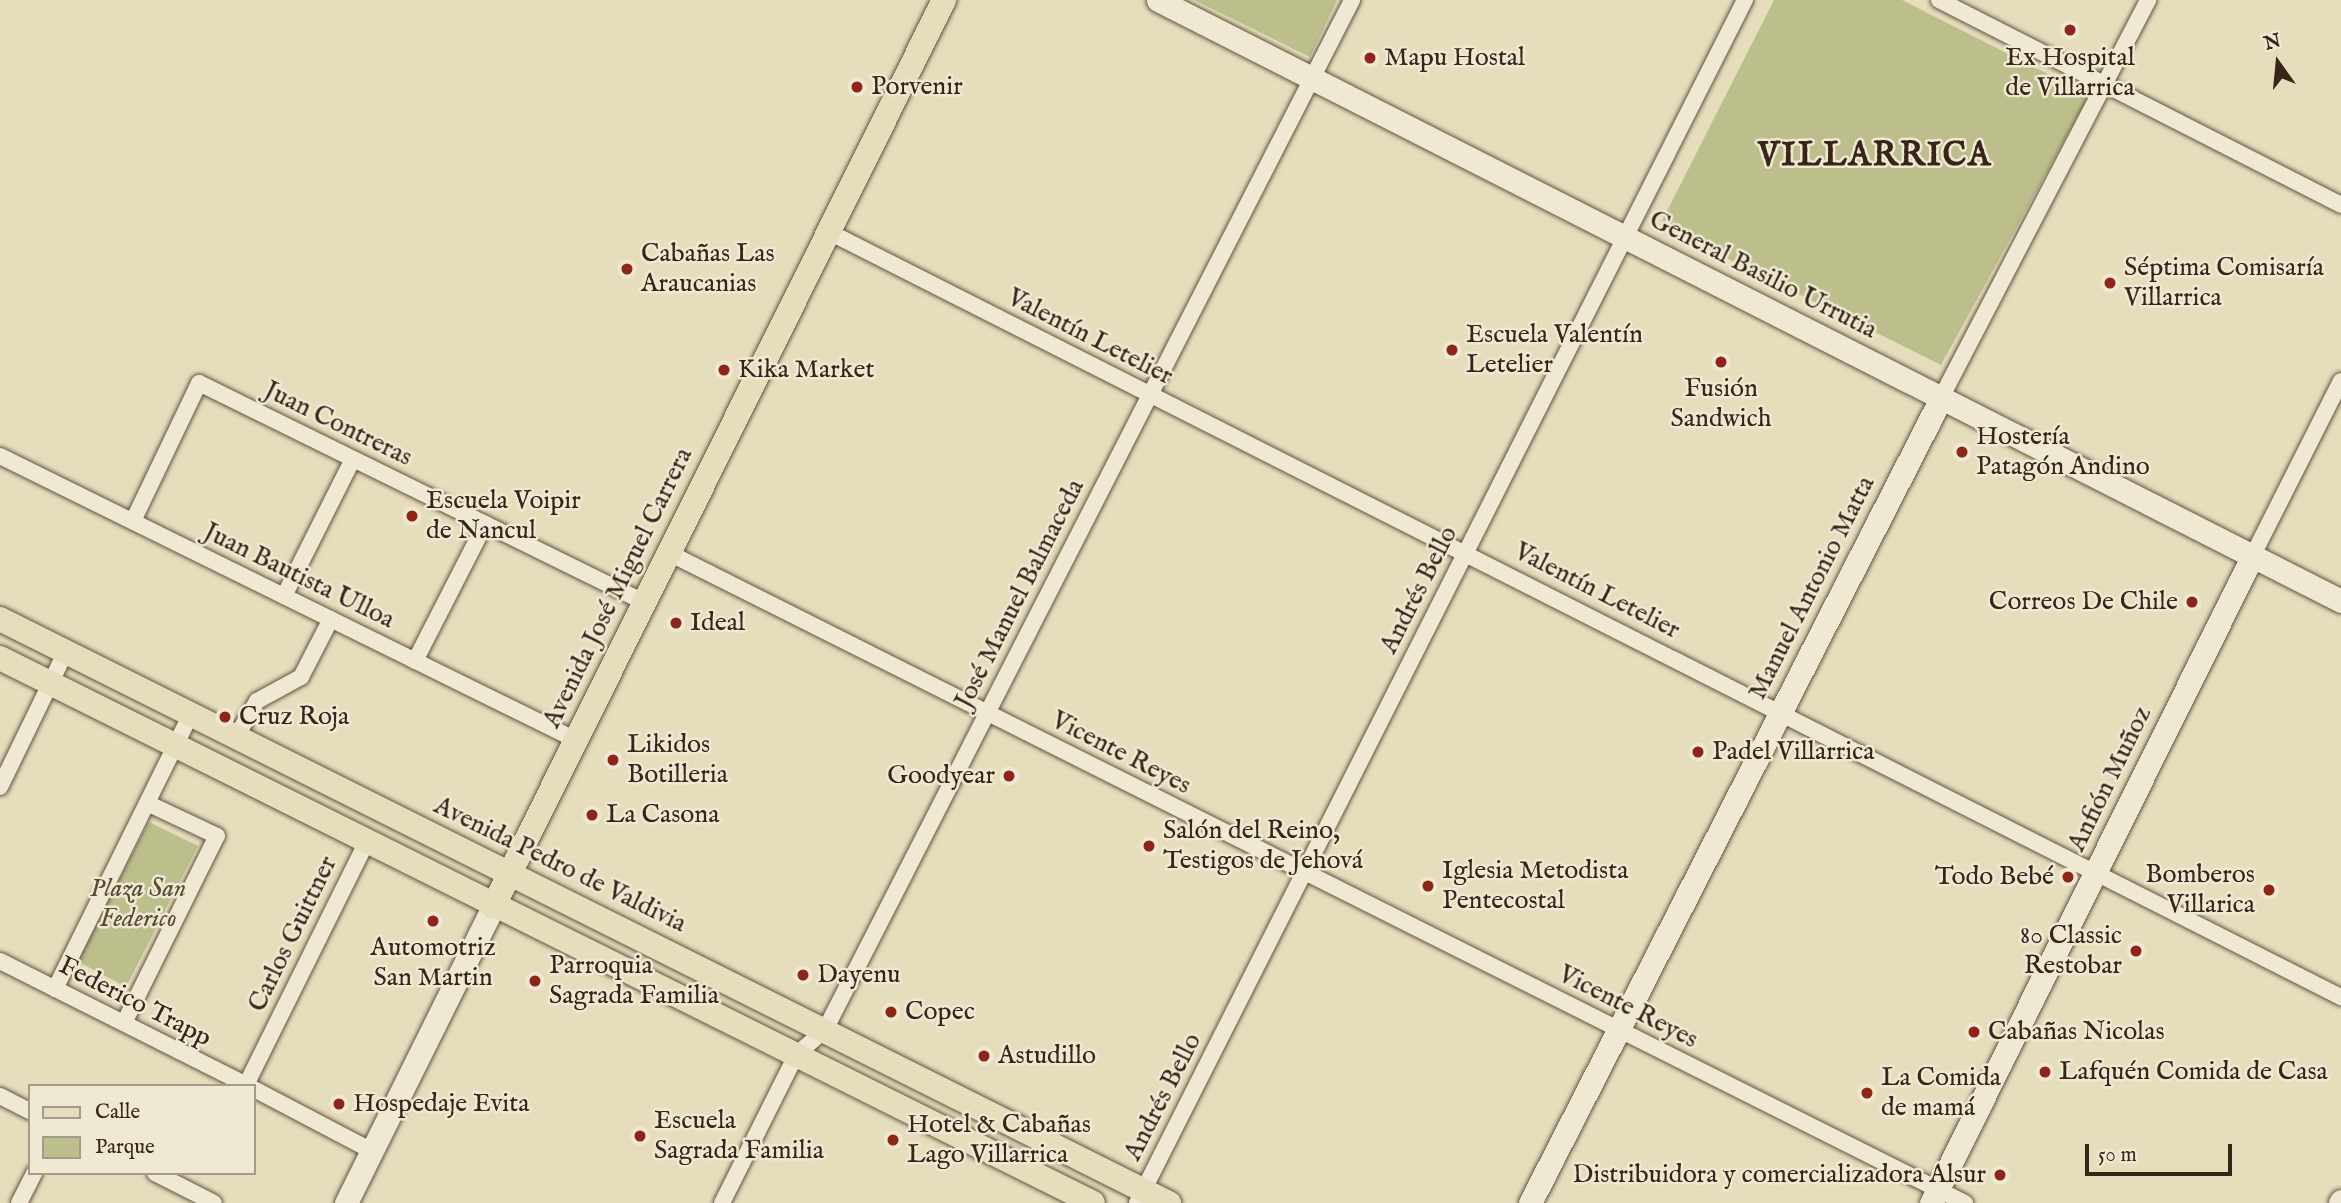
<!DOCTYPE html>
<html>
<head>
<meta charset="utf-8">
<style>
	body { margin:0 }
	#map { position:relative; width:2341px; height:1203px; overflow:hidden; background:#e6ddbc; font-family:"IM FELL English",serif }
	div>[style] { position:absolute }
	.green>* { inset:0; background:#bcbf8c }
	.roads { filter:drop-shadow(0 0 2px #645241) drop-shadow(0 0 2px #645241) }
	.street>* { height:16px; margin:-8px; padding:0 8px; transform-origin:8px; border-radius:8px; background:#efe9d3 }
	.secondary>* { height:23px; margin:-11.5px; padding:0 11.5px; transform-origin:11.5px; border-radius:11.5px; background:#efe9d3 }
	.primary>* { height:24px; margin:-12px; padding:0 12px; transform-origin:12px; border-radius:12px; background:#e6ddbc }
	.dots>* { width:19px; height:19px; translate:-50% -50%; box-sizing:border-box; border:4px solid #efe9d3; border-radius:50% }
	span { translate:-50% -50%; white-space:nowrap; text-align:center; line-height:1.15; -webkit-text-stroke:5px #efe9d3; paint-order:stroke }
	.poi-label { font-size:26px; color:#382418 }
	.left { translate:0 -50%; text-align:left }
	.right { translate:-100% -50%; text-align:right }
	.street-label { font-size:26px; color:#382418 }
	.park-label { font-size:26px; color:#594b35; font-style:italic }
	.district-label { font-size:33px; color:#382418; font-weight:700; letter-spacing:2px }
	.legend { position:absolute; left:28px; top:1084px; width:228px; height:91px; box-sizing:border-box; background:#efe9d3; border:2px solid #a69a88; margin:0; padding:9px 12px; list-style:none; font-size:21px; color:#382418 }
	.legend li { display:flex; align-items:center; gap:14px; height:35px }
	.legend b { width:35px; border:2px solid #a69a88 }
	.north { position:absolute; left:2243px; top:28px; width:70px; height:70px; -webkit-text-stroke:5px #efe9d3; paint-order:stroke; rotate:345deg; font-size:19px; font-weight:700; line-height:28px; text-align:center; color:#382418 }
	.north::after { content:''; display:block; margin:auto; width:24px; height:32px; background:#382418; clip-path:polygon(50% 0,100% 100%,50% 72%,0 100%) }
	.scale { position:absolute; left:2085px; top:1144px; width:147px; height:32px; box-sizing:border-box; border:4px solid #382418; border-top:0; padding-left:9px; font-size:21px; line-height:24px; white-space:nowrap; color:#382418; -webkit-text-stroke:5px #efe9d3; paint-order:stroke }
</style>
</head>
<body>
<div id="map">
	<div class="green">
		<div style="clip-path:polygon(1194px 0,1337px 0,1310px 57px)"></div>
		<div style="clip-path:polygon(1774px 0,1902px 0,2089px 95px,1941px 365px,1660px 225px)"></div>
		<div style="clip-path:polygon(149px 822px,198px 846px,126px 987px,77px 961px)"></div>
	</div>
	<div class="roads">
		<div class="street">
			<div style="left:1939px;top:0;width:451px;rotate:27deg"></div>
			<div style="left:829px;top:232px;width:1695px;rotate:26.84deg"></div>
			<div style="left:1941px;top:398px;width:449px;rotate:-62.5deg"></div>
			<div style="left:0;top:456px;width:642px;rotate:26.25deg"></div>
			<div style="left:133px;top:521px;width:153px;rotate:-64.4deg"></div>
			<div style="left:199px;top:383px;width:496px;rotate:26.2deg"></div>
			<div style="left:669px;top:553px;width:1450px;rotate:26.64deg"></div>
			<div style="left:2252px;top:557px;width:197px;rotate:-63.2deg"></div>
			<div style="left:284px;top:596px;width:153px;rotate:-63.3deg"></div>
			<div style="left:415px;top:661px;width:154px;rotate:-62.9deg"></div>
			<div style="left:236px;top:737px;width:42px;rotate:-59.7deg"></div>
			<div style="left:257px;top:701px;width:50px;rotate:-28.6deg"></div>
			<div style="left:301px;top:677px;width:65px;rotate:-62.7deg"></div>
			<div style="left:0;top:787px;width:151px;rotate:-64.1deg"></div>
			<div style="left:0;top:961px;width:278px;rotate:26.7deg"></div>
			<div style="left:55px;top:989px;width:307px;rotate:-63.7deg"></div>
			<div style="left:124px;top:1023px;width:209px;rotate:-63.6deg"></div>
			<div style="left:217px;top:836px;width:75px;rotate:-154.8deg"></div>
			<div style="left:246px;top:1085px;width:270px;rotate:-63.6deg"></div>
			<div style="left:254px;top:1089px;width:133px;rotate:27.7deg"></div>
			<div style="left:0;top:1096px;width:34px;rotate:27deg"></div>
			<div style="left:155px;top:1173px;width:66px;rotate:27deg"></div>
			<div style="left:19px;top:1203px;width:34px;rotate:-63deg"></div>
			<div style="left:722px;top:1203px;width:165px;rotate:-63.4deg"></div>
			<div style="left:796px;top:1055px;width:38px;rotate:-41deg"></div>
			<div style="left:825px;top:1030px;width:1157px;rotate:-62.9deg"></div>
			<div style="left:1137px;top:1203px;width:1348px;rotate:-63.19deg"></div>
		</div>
		<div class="secondary">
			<div style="left:1158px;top:0;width:1327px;rotate:26.93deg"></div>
			<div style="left:346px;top:1203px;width:330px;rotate:-63.6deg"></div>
			<div style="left:1530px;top:1203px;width:904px;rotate:-62.95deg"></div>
			<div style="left:1931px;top:1203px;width:721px;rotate:-63.58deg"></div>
			<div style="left:2340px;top:1203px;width:2px;rotate:-63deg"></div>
		</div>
		<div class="primary">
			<div style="left:0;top:619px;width:1307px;rotate:26.55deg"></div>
			<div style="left:0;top:658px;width:1221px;rotate:26.5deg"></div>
			<div style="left:493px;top:907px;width:1013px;rotate:-63.56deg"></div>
		</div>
	</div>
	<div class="dots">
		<div style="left:2070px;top:30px;background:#8f2418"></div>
		<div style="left:1370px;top:58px;background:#8f2418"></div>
		<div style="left:857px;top:87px;background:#8f2418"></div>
		<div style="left:627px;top:269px;background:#8f2418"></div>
		<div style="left:2110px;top:283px;background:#8f2418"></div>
		<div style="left:1452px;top:350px;background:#8f2418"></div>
		<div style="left:1721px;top:362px;background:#8f2418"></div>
		<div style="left:724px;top:370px;background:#8f2418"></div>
		<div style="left:1962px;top:452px;background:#8f2418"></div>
		<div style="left:412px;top:516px;background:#8f2418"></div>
		<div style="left:2192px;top:602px;background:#8f2418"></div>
		<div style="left:676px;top:623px;background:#8f2418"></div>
		<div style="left:225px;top:717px;background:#8f2418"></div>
		<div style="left:1698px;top:752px;background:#8f2418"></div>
		<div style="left:613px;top:760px;background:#8f2418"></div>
		<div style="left:1009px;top:776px;background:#8f2418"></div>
		<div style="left:592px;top:815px;background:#8f2418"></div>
		<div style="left:1149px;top:846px;background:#8f2418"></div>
		<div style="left:2068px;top:877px;background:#8f2418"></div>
		<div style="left:1428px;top:886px;background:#8f2418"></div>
		<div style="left:2269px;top:890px;background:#8f2418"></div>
		<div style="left:433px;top:921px;background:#8f2418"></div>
		<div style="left:2136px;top:951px;background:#8f2418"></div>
		<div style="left:803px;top:975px;background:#8f2418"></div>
		<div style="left:535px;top:981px;background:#8f2418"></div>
		<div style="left:891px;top:1012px;background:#8f2418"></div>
		<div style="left:1974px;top:1032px;background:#8f2418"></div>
		<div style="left:984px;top:1056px;background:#8f2418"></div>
		<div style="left:2045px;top:1072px;background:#8f2418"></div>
		<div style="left:1867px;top:1093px;background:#8f2418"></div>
		<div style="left:339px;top:1104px;background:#8f2418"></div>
		<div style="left:640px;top:1136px;background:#8f2418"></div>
		<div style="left:893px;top:1140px;background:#8f2418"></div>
		<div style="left:2000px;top:1175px;background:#8f2418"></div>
	</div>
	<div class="poi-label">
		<span class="left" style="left:1384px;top:58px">Mapu Hostal</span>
		<span style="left:2070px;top:73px">Ex Hospital<br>de Villarrica</span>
		<span class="left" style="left:871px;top:87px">Porvenir</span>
		<span class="left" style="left:641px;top:269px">Cabañas Las<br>Araucanias</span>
		<span class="left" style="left:2124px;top:283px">Séptima Comisaría<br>Villarrica</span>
		<span class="left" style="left:1466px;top:350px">Escuela Valentín<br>Letelier</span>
		<span class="left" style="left:738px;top:370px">Kika Market</span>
		<span style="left:1721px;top:404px">Fusión<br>Sandwich</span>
		<span class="left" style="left:1976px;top:452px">Hostería<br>Patagón Andino</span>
		<span class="left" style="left:426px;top:516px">Escuela Voipir<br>de Nancul</span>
		<span class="right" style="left:2178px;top:602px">Correos De Chile</span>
		<span class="left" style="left:690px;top:623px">Ideal</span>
		<span class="left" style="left:239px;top:717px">Cruz Roja</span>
		<span class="left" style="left:627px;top:760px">Likidos<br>Botilleria</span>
		<span class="left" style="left:1712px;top:752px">Padel Villarrica</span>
		<span class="right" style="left:995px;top:776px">Goodyear</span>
		<span class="left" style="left:606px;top:815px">La Casona</span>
		<span class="left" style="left:1163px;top:846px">Salón del Reino,<br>Testigos de Jehová</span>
		<span class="left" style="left:1442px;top:886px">Iglesia Metodista<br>Pentecostal</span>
		<span class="right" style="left:2255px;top:890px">Bomberos<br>Villarica</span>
		<span class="right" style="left:2054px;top:877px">Todo Bebé</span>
		<span class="right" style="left:2122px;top:951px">80 Classic<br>Restobar</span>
		<span style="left:433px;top:963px">Automotriz<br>San Martin</span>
		<span class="left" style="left:549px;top:981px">Parroquia<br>Sagrada Familia</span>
		<span class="left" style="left:817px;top:975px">Dayenu</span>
		<span class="left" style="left:905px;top:1012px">Copec</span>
		<span class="left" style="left:1988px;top:1032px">Cabañas Nicolas</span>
		<span class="left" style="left:998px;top:1056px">Astudillo</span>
		<span class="left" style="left:2059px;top:1072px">Lafquén Comida de Casa</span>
		<span class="left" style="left:1881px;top:1093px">La Comida<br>de mamá</span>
		<span class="left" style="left:353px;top:1104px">Hospedaje Evita</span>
		<span class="left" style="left:654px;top:1136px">Escuela<br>Sagrada Familia</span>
		<span class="left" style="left:907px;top:1140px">Hotel &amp; Cabañas<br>Lago Villarrica</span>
		<span class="right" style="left:1986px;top:1175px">Distribuidora y comercializadora Alsur</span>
	</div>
	<div class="street-label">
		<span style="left:1763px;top:275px;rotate:27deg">General Basilio Urrutia</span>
		<span style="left:1090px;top:337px;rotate:27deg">Valentín Letelier</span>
		<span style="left:338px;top:424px;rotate:26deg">Juan Contreras</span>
		<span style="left:299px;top:576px;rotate:26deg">Juan Bautista Ulloa</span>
		<span style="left:618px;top:588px;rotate:-64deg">Avenida José Miguel Carrera</span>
		<span style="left:1812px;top:588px;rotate:-63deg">Manuel Antonio Matta</span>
		<span style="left:1419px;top:590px;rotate:-63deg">Andrés Bello</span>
		<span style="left:1597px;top:591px;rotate:27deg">Valentín Letelier</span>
		<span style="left:1020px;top:594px;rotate:-63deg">José Manuel Balmaceda</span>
		<span style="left:1121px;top:753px;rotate:27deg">Vicente Reyes</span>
		<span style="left:2110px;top:779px;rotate:-64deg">Anfión Muñoz</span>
		<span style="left:560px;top:865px;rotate:26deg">Avenida Pedro de Valdivia</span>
		<span style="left:293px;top:934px;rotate:-64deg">Carlos Guittner</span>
		<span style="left:135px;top:1002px;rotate:27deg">Federico Trapp</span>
		<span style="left:1628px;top:1007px;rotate:27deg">Vicente Reyes</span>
		<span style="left:1163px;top:1097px;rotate:-63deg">Andrés Bello</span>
	</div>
	<div class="park-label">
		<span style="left:138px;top:904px">Plaza San<br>Federico</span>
	</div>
	<div class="district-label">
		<span style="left:1875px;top:157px">VILLARRICA</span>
	</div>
	<ul class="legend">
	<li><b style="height:9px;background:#e6ddbc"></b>Calle</li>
	<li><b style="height:19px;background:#bcbf8c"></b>Parque</li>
	</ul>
	<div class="north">N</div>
	<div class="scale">50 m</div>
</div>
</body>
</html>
